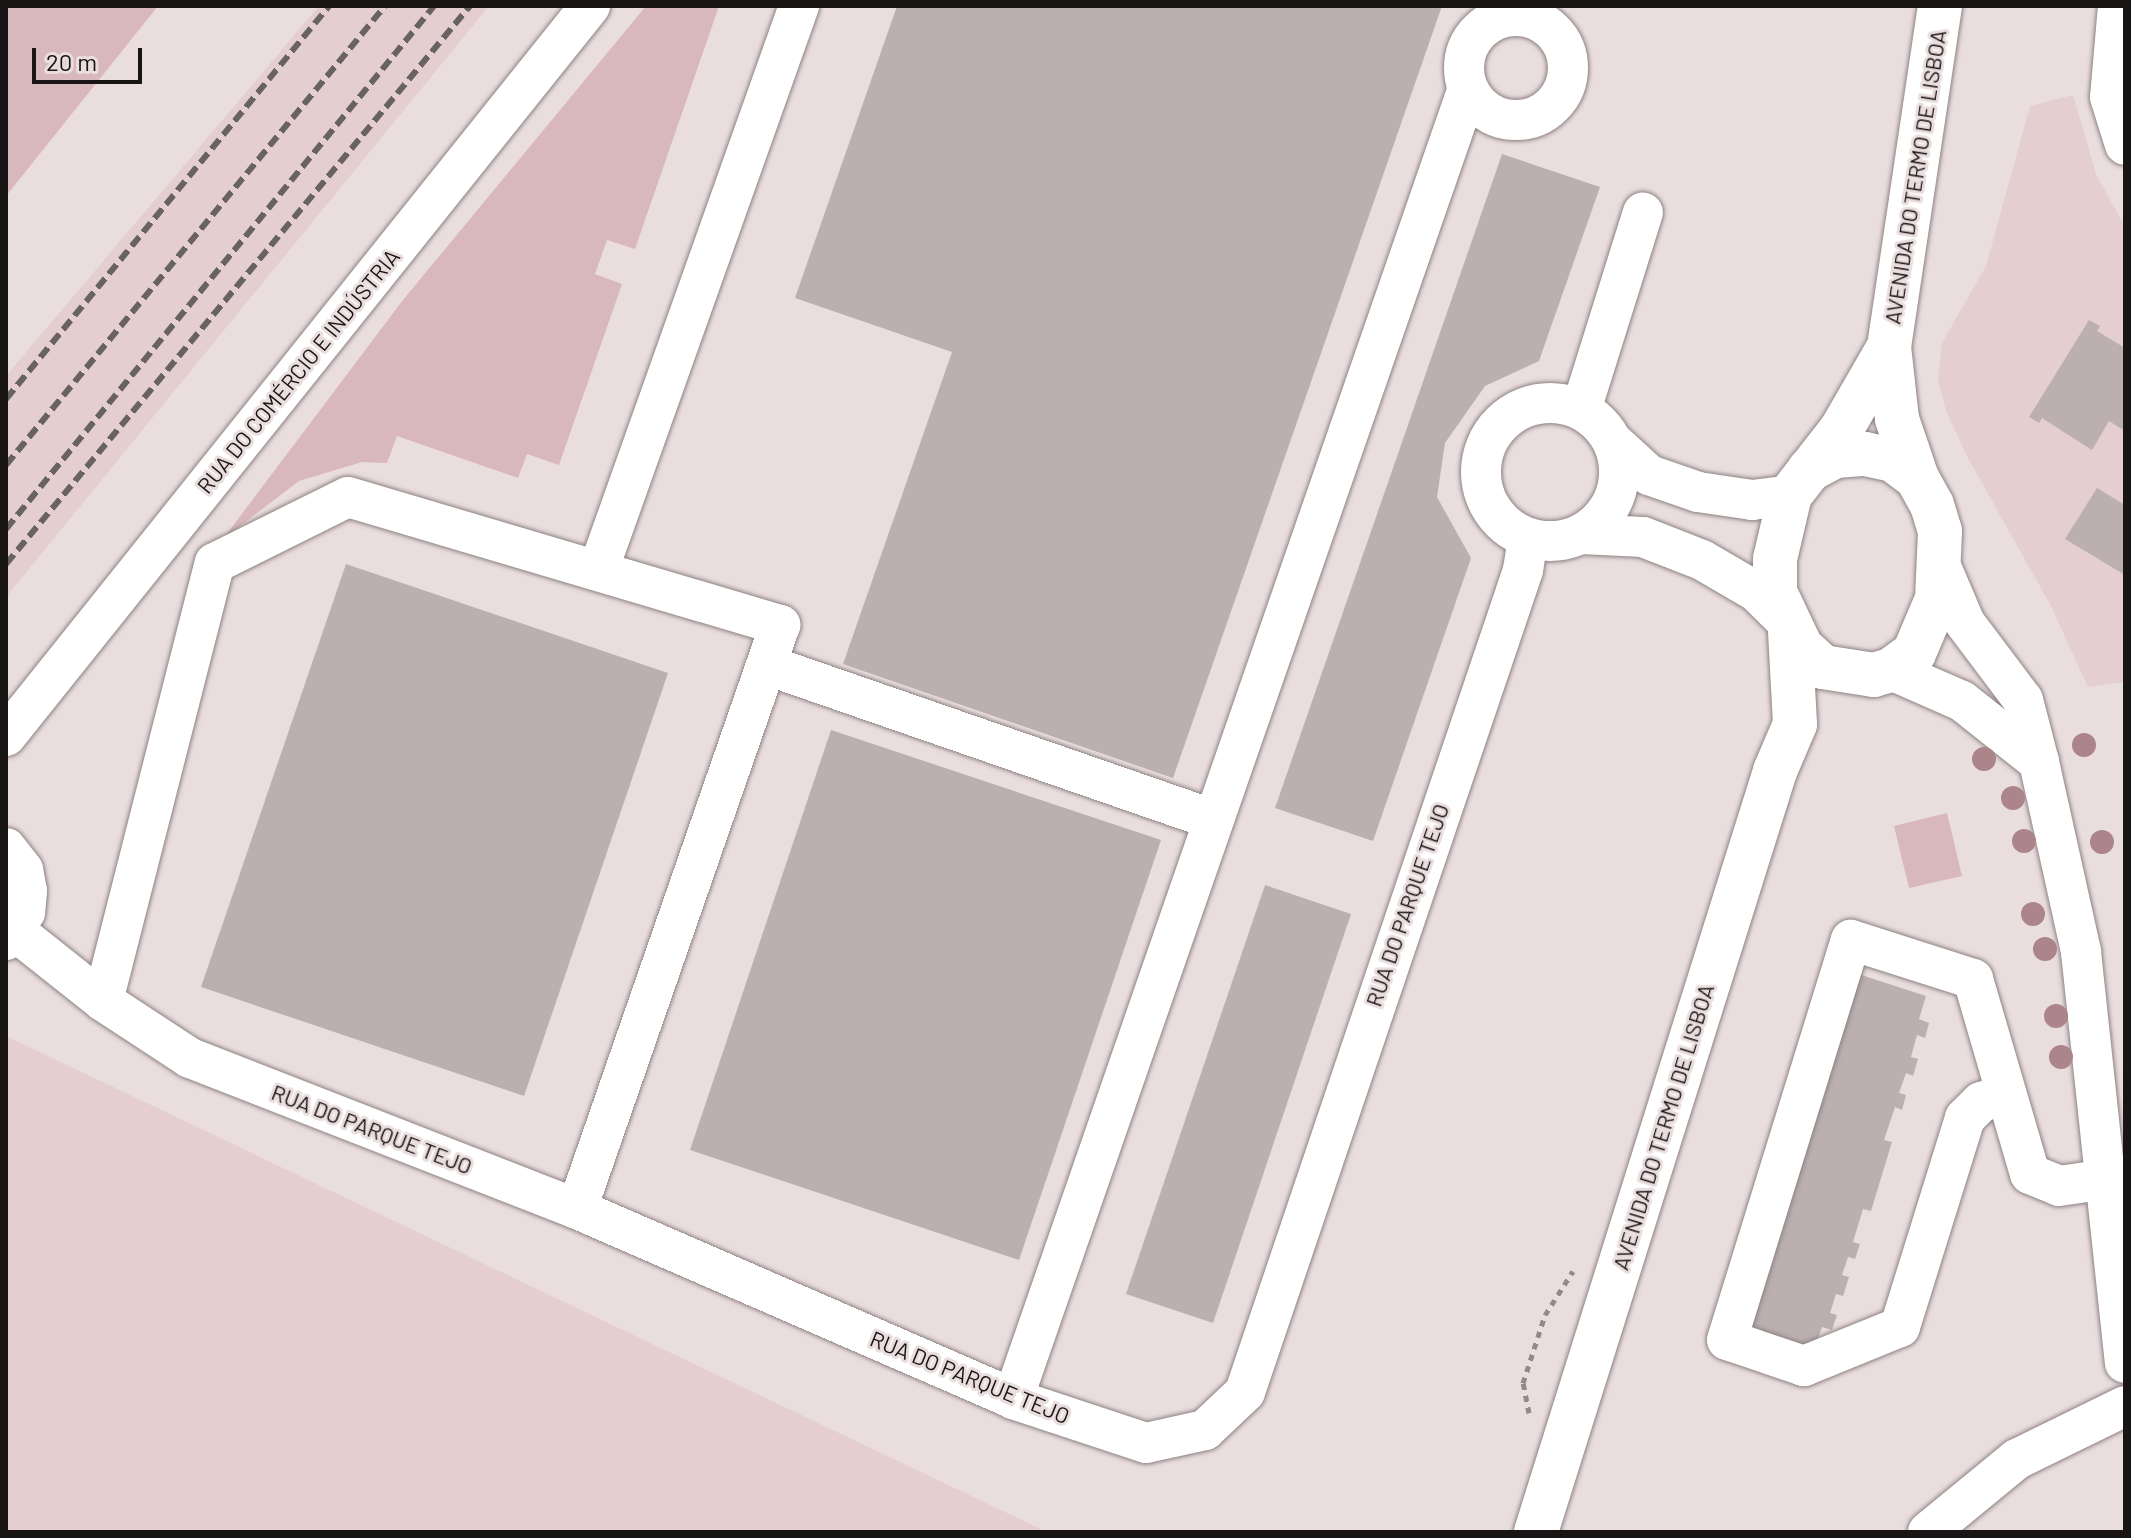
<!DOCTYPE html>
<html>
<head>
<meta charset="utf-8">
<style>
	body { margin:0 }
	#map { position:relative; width:2131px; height:1538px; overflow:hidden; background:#eaddde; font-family:Barlow,sans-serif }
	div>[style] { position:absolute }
	.built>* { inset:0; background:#e4cecf }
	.green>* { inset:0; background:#d8b8bb }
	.building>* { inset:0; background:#bbafaf }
	.path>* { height:5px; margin-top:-2.5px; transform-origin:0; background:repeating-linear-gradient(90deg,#92898a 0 6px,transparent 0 12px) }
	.roads { filter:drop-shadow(0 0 2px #8e8283) drop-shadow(0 0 2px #8e8283) }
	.minor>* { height:40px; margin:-20px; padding:0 20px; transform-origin:20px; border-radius:20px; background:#fff }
	.minor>.ring { margin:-20px; padding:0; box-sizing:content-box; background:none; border:40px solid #fff; border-radius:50% }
	.major>* { height:44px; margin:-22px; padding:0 22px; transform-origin:22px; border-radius:22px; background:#fff }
	.rail>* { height:6px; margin-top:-3px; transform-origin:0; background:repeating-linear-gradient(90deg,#696262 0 12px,transparent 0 18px) }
	.trees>* { width:24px; height:24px; margin:-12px; border-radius:50%; background:#ab8589 }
	span { translate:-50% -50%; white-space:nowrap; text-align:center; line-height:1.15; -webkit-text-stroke:6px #eaddde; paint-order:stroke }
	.street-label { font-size:22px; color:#191515 }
	.frame { position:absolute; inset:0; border:8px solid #191515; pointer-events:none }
	.scale { position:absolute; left:32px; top:48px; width:110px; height:36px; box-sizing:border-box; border:4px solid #191515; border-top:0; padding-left:10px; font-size:24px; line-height:28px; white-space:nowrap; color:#191515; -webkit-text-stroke:6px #eaddde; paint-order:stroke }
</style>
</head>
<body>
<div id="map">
	<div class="built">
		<div style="clip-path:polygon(319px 6px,489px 6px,6px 597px,6px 376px)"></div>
		<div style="clip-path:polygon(2073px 95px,2096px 174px,2125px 227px,2125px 682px,2088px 687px,2051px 606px,1968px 458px,1946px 411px,1938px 380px,1942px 343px,1986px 266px,2030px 106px)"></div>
		<div style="clip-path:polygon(6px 1036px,1047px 1532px,6px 1532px)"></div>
	</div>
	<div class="green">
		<div style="clip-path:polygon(6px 6px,158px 6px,6px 196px)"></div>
		<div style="clip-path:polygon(646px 6px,719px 6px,635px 249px,607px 240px,595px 274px,622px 284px,559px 465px,527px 454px,518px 478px,397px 436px,387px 463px,362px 462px,299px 481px,223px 539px,403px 300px)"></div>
		<div style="clip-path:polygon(1947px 813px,1962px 876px,1909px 888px,1894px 826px)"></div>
	</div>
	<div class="building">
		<div style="clip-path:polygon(897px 6px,1442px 6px,1173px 778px,843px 664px,952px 352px,795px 298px)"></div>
		<div style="clip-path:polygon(1502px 154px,1600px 187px,1539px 361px,1485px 386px,1445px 443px,1437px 497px,1471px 558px,1373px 841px,1275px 808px)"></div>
		<div style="clip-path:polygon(2089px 320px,2100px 326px,2097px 331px,2125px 348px,2125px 431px,2109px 421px,2092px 450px,2042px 418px,2039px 423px,2029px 417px)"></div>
		<div style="clip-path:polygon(2097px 488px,2125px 505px,2125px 575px,2065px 539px)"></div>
		<div style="clip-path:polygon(346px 564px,668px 673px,524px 1096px,201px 987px)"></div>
		<div style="clip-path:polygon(831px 730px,1161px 840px,1019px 1260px,690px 1150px)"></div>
		<div style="clip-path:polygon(1265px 885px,1351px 914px,1213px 1323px,1126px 1294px)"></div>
		<div style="clip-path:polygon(1852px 972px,1926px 996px,1919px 1019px,1929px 1023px,1925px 1038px,1917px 1035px,1911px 1057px,1918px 1059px,1913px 1076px,1906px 1073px,1899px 1093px,1906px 1095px,1902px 1110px,1895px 1107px,1884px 1140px,1892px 1142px,1871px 1211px,1863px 1209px,1853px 1242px,1860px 1244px,1855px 1259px,1848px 1257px,1842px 1275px,1849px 1277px,1843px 1296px,1836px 1294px,1830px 1313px,1837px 1315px,1832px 1330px,1822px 1327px,1814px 1350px,1739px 1327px)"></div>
	</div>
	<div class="path">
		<div style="left:1529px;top:1413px;width:31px;rotate:-101deg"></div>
		<div style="left:1523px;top:1383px;width:71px;rotate:-72.1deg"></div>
		<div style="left:1545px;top:1315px;width:52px;rotate:-57.5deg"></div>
	</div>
	<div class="roads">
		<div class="minor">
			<div style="left:2118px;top:6px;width:91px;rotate:95deg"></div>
			<div style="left:2110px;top:97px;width:50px;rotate:72.6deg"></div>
			<div class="ring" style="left:1464px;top:16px;width:64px;height:64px"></div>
			<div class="ring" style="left:1481px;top:403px;width:98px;height:98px"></div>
			<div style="left:1581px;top:410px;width:207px;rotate:-72.6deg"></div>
			<div style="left:1613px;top:442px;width:49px;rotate:42.5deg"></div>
			<div style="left:1649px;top:475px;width:52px;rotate:19.1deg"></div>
			<div style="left:1698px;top:492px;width:55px;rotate:8.4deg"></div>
			<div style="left:1752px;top:500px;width:38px;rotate:-7deg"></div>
			<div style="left:1581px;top:534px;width:62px;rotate:2.8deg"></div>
			<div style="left:1643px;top:537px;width:63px;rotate:21.3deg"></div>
			<div style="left:1702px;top:560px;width:64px;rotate:30.2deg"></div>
			<div style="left:1757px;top:592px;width:37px;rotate:45deg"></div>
			<div style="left:599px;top:568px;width:597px;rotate:-70.41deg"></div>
			<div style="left:1942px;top:569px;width:59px;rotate:66.9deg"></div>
			<div style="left:1965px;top:623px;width:96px;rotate:53deg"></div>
			<div style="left:2023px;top:700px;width:64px;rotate:75.5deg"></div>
			<div style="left:2039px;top:762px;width:195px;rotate:77.5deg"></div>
			<div style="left:2081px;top:952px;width:413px;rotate:83.9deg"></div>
			<div style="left:767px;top:665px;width:473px;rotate:19.1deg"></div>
			<div style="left:1891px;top:670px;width:77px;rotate:23.6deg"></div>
			<div style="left:1962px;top:701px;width:98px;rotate:38.4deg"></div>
			<div style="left:6px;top:736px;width:935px;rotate:-51.34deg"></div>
			<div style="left:6px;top:848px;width:28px;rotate:52deg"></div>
			<div style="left:23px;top:870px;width:21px;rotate:79deg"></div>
			<div style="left:27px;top:891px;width:21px;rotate:95deg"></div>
			<div style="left:25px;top:912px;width:34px;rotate:124deg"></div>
			<div style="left:15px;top:931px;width:112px;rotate:38.5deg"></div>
			<div style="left:103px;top:1001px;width:104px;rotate:33.2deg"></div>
			<div style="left:190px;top:1058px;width:415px;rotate:21.3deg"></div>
			<div style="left:577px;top:1209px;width:476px;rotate:23.5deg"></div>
			<div style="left:1013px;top:1399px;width:140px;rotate:18.3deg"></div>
			<div style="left:1146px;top:1443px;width:60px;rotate:-12.4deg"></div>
			<div style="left:1205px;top:1430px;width:55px;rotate:-43.5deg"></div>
			<div style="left:1245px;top:1392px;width:868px;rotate:-71.31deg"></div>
			<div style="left:1523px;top:570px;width:32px;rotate:-81deg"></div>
			<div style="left:103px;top:1001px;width:452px;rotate:-75.7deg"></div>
			<div style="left:215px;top:563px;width:148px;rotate:-26.4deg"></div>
			<div style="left:348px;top:497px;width:451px;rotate:16.5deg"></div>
			<div style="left:780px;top:625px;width:618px;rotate:109.17deg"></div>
			<div style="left:2006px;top:1094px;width:26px;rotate:162deg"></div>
			<div style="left:1981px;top:1102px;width:23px;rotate:135deg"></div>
			<div style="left:1965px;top:1118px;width:219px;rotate:107.3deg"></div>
			<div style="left:1900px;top:1327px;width:104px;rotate:157.9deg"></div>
			<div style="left:1804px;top:1366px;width:81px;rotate:-161.3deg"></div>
			<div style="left:1727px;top:1340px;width:419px;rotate:-72.8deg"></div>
			<div style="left:1851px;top:940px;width:128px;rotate:17.7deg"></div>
			<div style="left:1973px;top:979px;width:203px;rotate:73.7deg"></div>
			<div style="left:2030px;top:1174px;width:31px;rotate:22deg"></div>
			<div style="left:2059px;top:1186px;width:49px;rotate:-8.3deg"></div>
			<div style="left:1013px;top:1399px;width:1381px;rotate:-70.86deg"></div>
			<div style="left:1928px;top:1532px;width:115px;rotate:-39.4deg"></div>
			<div style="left:2017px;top:1459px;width:120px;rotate:-26.1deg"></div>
		</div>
		<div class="major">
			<div style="left:1809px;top:470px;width:30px;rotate:-28deg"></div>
			<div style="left:1835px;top:456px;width:30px;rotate:-4deg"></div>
			<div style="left:1865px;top:454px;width:29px;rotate:12deg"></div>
			<div style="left:1893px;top:460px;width:30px;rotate:37deg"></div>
			<div style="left:1917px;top:478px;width:31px;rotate:61deg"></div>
			<div style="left:1932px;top:505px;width:27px;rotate:73deg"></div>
			<div style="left:1940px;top:531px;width:68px;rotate:92.5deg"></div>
			<div style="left:1937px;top:599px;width:59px;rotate:113.1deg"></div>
			<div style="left:1914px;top:653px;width:29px;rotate:144deg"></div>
			<div style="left:1891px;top:670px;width:18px;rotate:164deg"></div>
			<div style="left:1874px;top:675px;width:52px;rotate:-171.1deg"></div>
			<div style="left:1823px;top:667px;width:30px;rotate:-138deg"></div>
			<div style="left:1801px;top:647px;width:61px;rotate:-115.3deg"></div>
			<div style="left:1775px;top:592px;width:33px;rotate:-90deg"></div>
			<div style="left:1775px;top:559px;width:66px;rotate:-76.8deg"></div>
			<div style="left:1790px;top:495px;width:83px;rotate:-51.9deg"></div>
			<div style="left:1841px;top:430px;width:96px;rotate:-60deg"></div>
			<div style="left:1917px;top:478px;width:62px;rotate:-108.7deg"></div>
			<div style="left:1897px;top:419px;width:72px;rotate:-96.3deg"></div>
			<div style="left:1889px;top:347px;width:345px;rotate:-81.5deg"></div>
			<div style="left:1536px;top:1532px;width:798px;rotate:-72.56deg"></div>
			<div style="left:1775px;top:771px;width:51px;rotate:-66.9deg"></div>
			<div style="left:1795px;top:724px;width:92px;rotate:-93.1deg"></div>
		</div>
	</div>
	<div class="rail">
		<div style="left:6px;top:399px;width:509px;rotate:-50.58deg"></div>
		<div style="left:6px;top:465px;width:595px;rotate:-50.45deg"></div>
		<div style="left:6px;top:529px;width:676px;rotate:-50.7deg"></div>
		<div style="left:6px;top:564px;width:726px;rotate:-50.26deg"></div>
	</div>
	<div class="trees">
		<div style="left:2084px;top:745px"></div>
		<div style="left:1984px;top:759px"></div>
		<div style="left:2013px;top:798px"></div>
		<div style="left:2024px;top:841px"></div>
		<div style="left:2102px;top:842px"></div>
		<div style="left:2033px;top:914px"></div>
		<div style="left:2045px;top:949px"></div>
		<div style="left:2056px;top:1016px"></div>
		<div style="left:2061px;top:1057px"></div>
	</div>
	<div class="street-label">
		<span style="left:1915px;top:177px;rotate:-81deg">AVENIDA DO TERMO DE LISBOA</span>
		<span style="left:298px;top:371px;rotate:-51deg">RUA DO COMÉRCIO E INDÚSTRIA</span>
		<span style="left:1407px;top:905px;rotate:-71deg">RUA DO PARQUE TEJO</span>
		<span style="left:1663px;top:1127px;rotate:-73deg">AVENIDA DO TERMO DE LISBOA</span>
		<span style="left:372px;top:1129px;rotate:21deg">RUA DO PARQUE TEJO</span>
		<span style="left:970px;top:1377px;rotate:22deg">RUA DO PARQUE TEJO</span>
	</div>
	<div class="frame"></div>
	<div class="scale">20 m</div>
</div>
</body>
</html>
